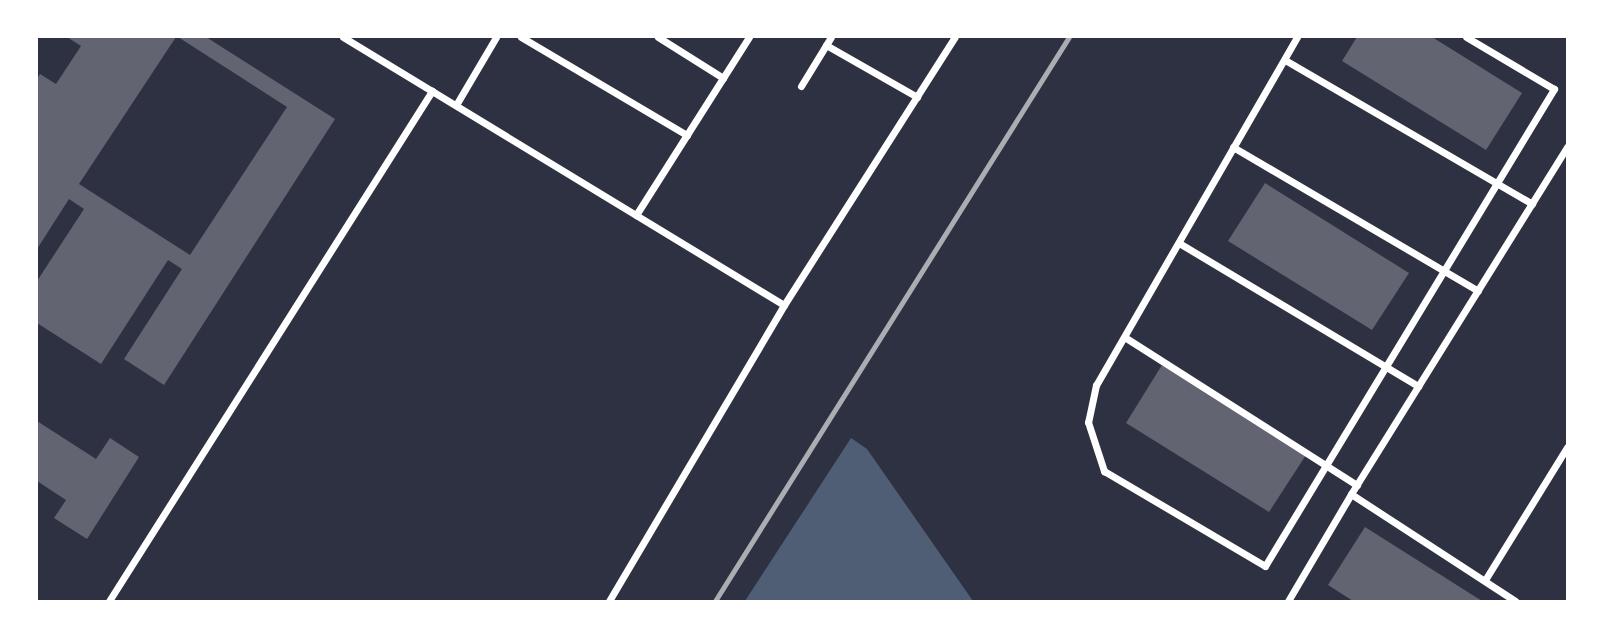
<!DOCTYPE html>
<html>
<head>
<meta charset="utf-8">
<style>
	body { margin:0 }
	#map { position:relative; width:1604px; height:638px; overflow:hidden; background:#2d3142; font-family:"DejaVu Sans",sans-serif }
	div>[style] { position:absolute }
	.water>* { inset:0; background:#4f5d75 }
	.building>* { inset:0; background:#626471 }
	.minor>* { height:7px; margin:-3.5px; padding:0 3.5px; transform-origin:3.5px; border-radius:3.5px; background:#fff }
	.rail>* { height:5px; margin:-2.5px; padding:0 2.5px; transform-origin:2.5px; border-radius:2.5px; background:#abadb3 }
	span { translate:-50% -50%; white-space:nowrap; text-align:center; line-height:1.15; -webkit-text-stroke:5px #fff; paint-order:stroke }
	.frame { position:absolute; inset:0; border:38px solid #fff; pointer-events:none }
</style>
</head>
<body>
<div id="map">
	<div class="water">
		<div style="clip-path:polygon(851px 438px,867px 449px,973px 601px,745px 601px)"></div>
	</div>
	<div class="building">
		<div style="clip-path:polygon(67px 37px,176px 37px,79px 184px,190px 255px,287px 107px,178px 37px,206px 37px,335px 119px,164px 385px,124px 359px,182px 269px,168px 260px,101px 364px,37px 323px,37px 281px,84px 209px,69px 199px,37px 249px,37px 79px,40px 74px,56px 84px,81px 46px)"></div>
		<div style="clip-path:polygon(1357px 37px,1432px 37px,1522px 93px,1486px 150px,1342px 61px)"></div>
		<div style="clip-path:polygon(1265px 183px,1409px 273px,1372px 330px,1228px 241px)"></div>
		<div style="clip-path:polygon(1162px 365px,1306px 455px,1269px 512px,1126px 423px)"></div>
		<div style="clip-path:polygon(37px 421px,96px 459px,110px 438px,139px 457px,87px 539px,54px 518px,66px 500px,37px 481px)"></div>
		<div style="clip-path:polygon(1365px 527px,1482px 601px,1353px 601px,1328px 585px)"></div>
	</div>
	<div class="minor">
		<div style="left:343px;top:37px;width:516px;rotate:31.29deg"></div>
		<div style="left:521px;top:37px;width:193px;rotate:30.6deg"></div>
		<div style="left:658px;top:37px;width:77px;rotate:32.2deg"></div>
		<div style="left:1297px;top:37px;width:402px;rotate:120deg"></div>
		<div style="left:1096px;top:385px;width:38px;rotate:102deg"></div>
		<div style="left:1088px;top:422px;width:52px;rotate:71.9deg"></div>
		<div style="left:1104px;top:471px;width:187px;rotate:30.5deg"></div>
		<div style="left:1265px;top:566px;width:558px;rotate:-58.79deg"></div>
		<div style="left:1554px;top:89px;width:102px;rotate:-149.4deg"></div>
		<div style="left:826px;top:45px;width:105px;rotate:29.7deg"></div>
		<div style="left:1285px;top:60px;width:286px;rotate:30.2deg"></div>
		<div style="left:801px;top:86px;width:57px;rotate:-58.5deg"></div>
		<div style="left:456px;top:105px;width:79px;rotate:-59.5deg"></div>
		<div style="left:1233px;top:147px;width:284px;rotate:30.4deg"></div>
		<div style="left:636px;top:215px;width:211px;rotate:-57.6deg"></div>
		<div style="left:1179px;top:243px;width:279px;rotate:30.9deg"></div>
		<div style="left:1126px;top:338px;width:274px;rotate:32.5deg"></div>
		<div style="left:1351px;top:494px;width:409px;rotate:-58.1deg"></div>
		<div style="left:1485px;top:580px;width:156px;rotate:-58.3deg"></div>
		<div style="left:109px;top:601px;width:604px;rotate:-57.65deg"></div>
		<div style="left:609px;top:601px;width:344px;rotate:-59.4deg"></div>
		<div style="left:784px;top:305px;width:318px;rotate:-57.5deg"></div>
		<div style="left:1288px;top:601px;width:124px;rotate:-59.5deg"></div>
		<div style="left:1351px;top:494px;width:196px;rotate:33.1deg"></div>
	</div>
	<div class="rail">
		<div style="left:715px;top:601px;width:666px;rotate:-57.89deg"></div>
	</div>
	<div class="frame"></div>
</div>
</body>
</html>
